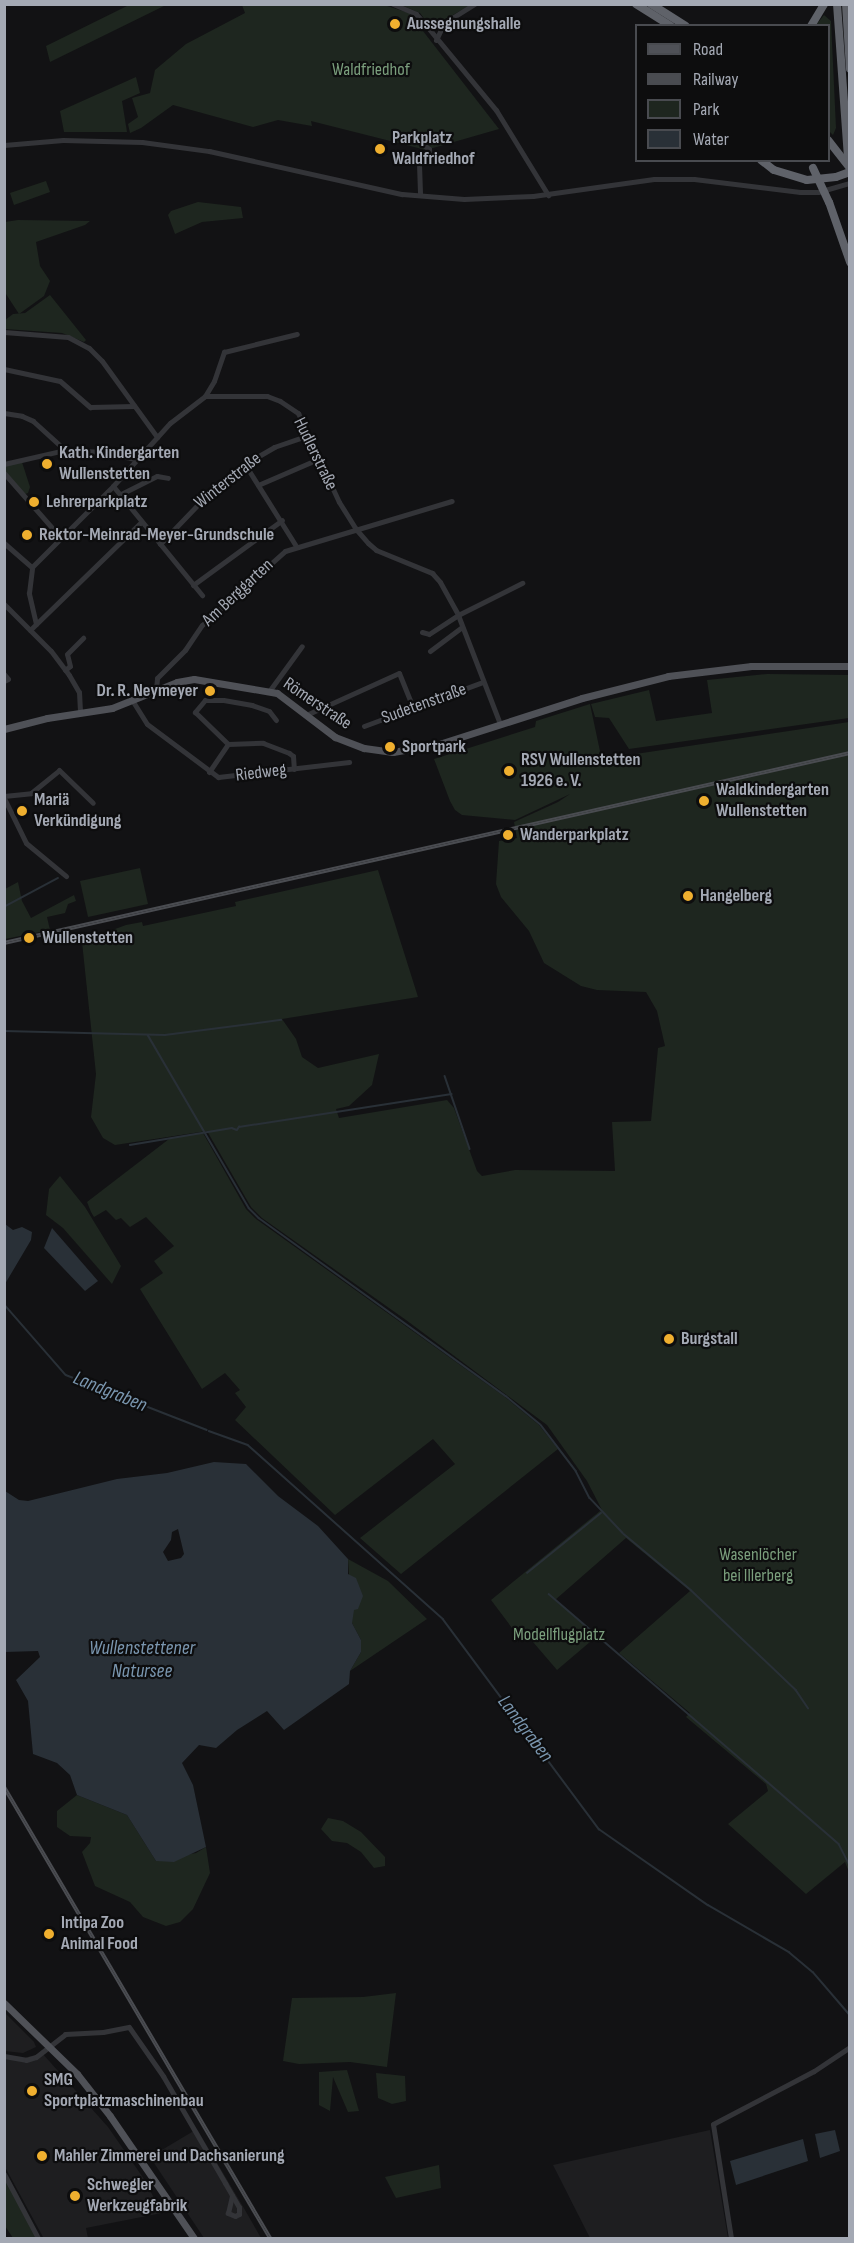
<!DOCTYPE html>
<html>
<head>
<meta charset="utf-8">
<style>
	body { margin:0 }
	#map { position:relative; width:854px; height:2243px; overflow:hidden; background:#121214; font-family:"Sofia Sans Condensed",sans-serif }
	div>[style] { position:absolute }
	.built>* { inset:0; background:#1e1e20 }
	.green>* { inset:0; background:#1e261f }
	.water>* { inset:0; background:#293037 }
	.stream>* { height:1.5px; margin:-0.75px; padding:0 0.75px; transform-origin:0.75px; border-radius:0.75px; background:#293037 }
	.minor>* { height:5px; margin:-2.5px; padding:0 2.5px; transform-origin:2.5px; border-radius:2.5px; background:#333438 }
	.major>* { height:7px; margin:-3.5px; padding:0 3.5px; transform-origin:3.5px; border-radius:3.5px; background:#4f5157 }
	.highway>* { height:8px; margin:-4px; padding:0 4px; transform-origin:4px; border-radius:4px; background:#5f6269 }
	.rail>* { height:4px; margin-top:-2px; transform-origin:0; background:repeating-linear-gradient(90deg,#0d0d0e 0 4.5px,#4a4c51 0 9px); box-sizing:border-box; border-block:2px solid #4a4c51 }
	.highway-bridge>* { height:8px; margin:-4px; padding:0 4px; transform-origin:4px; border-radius:4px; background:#5f6269 }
	.dots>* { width:16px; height:16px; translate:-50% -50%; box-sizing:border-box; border:3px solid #0d0d0e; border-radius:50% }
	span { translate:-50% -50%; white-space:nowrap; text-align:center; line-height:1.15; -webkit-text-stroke:4.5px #0d0d0e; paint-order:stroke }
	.poi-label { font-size:18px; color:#a4a9b4; font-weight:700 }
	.left { translate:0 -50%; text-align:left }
	.right { translate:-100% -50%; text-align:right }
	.park-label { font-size:18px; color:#7b9f7d }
	.street-label { font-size:18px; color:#a4a9b4 }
	.water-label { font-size:20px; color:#7a96af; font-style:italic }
	.frame { position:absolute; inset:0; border:6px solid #a4a9b4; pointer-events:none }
	.legend { position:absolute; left:635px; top:24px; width:195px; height:138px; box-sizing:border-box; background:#0d0d0e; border:2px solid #494b50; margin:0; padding:8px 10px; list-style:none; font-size:18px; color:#a4a9b4 }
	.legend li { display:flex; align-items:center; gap:12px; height:30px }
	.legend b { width:30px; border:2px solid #494b50 }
</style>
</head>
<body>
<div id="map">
	<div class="built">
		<div style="clip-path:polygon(5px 2013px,34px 2042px,36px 2047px,23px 2053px,5px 2051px)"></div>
		<div style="clip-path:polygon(42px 2053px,108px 2127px,144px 2179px,162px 2213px,86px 2228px,88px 2238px,43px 2237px,5px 2167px,4px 2057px,17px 2060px)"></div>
		<div style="clip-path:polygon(197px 2129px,245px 2210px,261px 2238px,204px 2238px,150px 2157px)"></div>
		<div style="clip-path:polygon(710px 2130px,728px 2238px,590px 2238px,553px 2165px)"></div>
	</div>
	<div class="green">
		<div style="clip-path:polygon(381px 4px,409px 13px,499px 129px,426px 150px,311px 121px,312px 126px,278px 120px,253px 127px,173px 105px,141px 128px,130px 133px,128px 124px,138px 117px,132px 98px,150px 93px,155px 70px,186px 44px,245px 13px,242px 5px)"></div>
		<div style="clip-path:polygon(129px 5px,166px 5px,50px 62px,46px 46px)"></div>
		<div style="clip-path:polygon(401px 5px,470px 5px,441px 22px,434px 32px,420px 13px)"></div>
		<div style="clip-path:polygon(824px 15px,831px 21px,836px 128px,833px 135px,828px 130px,828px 26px,816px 25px)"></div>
		<div style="clip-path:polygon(136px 77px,140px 93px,122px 101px,127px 132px,64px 132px,60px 111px)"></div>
		<div style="clip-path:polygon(46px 181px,50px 192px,14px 205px,10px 193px)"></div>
		<div style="clip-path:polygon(198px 202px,241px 207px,243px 218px,202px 222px,175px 234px,168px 215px,171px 211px)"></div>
		<div style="clip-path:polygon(18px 220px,90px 221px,85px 225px,36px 242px,40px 266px,50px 281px,44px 296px,19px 314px,4px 291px,5px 222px)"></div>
		<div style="clip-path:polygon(50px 295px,86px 340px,84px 342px,62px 333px,5px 329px,5px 320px,13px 314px,25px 313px)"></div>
		<div style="clip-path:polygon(21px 459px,30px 487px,28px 493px,22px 495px,5px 472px,4px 464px)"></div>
		<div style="clip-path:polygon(767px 674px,849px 675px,849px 718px,629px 749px,609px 718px,595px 717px,591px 704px,649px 690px,656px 721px,712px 713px,707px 680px)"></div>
		<div style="clip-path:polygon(590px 704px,601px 756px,582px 762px,849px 722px,849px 1872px,845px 1862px,806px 1894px,728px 1824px,768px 1791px,766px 1784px,686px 1717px,690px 1713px,619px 1653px,690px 1591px,626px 1538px,555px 1600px,597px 1636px,557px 1670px,521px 1628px,515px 1632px,491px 1600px,600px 1511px,603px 1512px,587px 1481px,547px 1425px,406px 1320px,262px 1218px,251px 1207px,207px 1131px,115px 1145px,103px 1138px,91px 1117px,96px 1074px,82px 942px,85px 940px,126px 925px,142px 922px,143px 926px,236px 906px,235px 902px,378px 870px,418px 997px,282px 1019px,296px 1039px,302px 1057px,318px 1068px,379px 1054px,372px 1085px,349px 1106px,336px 1109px,339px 1118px,447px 1100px,454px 1108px,477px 1171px,482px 1176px,515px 1170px,615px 1171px,612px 1122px,651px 1121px,658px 1048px,665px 1046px,657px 1011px,646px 992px,597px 990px,581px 986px,544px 963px,529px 931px,501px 897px,496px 884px,499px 841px,517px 838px,514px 822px,558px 802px,570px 794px,515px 820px,462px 815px,455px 810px,450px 801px,434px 759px,535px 727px,536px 721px)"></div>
		<div style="clip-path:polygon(140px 868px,148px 904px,88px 917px,80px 881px)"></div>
		<div style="clip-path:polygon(18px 882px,22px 901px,31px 918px,74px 895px,76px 901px,68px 904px,65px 913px,47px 917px,50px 930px,5px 939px,5px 889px)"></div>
		<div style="clip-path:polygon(203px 1133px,246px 1209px,256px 1219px,505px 1397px,539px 1425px,558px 1449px,401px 1574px,360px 1538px,455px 1464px,433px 1439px,335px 1515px,235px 1420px,246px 1407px,235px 1393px,240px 1390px,225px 1373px,202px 1389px,140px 1289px,163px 1273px,154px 1261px,174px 1246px,146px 1217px,130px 1227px,121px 1218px,116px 1220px,106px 1210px,94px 1217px,91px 1212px,87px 1202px,169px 1139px)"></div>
		<div style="clip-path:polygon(60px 1176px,85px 1207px,121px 1266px,112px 1284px,63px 1228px,46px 1215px,49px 1189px)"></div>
		<div style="clip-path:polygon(348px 1559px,388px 1581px,427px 1619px,350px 1671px,361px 1652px,361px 1640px,352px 1623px)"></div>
		<div style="clip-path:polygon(77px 1795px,127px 1815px,156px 1861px,196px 1853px,206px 1847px,210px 1873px,193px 1909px,180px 1922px,166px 1926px,143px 1917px,130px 1902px,95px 1886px,82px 1852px,90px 1843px,91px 1837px,70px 1836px,57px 1827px,57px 1811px)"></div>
		<div style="clip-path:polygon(328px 1818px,343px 1821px,361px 1832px,385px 1857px,385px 1866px,374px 1868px,361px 1852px,347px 1843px,332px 1841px,321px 1829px)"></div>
		<div style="clip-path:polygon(396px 1993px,387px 2067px,350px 2062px,299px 2064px,283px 2061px,292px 1998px,363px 1997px)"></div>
		<div style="clip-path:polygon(347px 2070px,359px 2111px,348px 2112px,333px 2077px,330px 2111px,319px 2105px,319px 2072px)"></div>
		<div style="clip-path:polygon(376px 2073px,405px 2076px,406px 2101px,392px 2104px,378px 2098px)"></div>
		<div style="clip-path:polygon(439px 2165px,441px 2188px,396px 2198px,385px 2177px)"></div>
		<div style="clip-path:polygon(4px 2175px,38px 2238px,13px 2238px,5px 2226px)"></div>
	</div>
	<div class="water">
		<div style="clip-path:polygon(5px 1224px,13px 1230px,22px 1227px,32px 1232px,31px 1240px,5px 1284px)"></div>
		<div style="clip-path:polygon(52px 1228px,98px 1281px,85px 1291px,44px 1248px)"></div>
		<div style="clip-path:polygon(evenodd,214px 1462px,246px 1464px,278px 1496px,318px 1526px,348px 1559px,348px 1574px,356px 1578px,363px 1596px,358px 1609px,354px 1610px,352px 1623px,361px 1640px,361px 1652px,350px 1671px,349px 1684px,284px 1730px,267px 1711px,237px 1730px,216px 1748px,199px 1745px,182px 1763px,193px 1785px,206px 1847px,174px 1862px,156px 1861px,127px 1815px,77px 1795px,70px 1775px,57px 1763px,33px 1754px,28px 1701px,16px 1680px,40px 1657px,38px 1651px,5px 1652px,5px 1491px,19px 1500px,28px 1501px,117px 1479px,167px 1473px,214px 1462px,178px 1529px,184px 1554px,181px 1558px,168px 1561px,163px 1552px,171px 1540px,172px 1532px,178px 1529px)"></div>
		<div style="clip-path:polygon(835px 2130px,840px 2151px,820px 2158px,815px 2134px)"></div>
		<div style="clip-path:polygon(803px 2139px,808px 2161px,736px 2185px,730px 2161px)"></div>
	</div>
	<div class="stream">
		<div style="left:4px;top:907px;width:61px;rotate:-28.2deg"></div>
		<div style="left:4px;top:1031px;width:161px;rotate:1.4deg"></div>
		<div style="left:165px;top:1035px;width:117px;rotate:-7.4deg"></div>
		<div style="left:148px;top:1035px;width:200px;rotate:59.7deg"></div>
		<div style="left:249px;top:1208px;width:14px;rotate:45deg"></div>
		<div style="left:259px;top:1218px;width:304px;rotate:35.8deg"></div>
		<div style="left:506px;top:1396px;width:44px;rotate:39.5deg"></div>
		<div style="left:445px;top:1076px;width:77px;rotate:71.1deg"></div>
		<div style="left:130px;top:1145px;width:103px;rotate:-9.5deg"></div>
		<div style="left:232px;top:1128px;width:5px;rotate:22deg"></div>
		<div style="left:237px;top:1130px;width:4px;rotate:-56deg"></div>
		<div style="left:239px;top:1127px;width:215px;rotate:-8.8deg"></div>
		<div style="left:4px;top:1304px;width:94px;rotate:48.9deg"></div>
		<div style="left:66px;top:1375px;width:151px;rotate:21.3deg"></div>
		<div style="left:541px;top:1425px;width:58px;rotate:52.7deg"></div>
		<div style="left:576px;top:1471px;width:30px;rotate:63deg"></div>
		<div style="left:590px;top:1498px;width:48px;rotate:46.7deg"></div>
		<div style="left:209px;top:1431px;width:41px;rotate:19.7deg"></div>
		<div style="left:248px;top:1445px;width:261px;rotate:41.7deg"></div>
		<div style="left:443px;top:1619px;width:262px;rotate:53.4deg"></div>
		<div style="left:599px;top:1829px;width:133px;rotate:34.9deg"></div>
		<div style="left:708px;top:1905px;width:94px;rotate:30.1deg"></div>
		<div style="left:789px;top:1952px;width:31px;rotate:40deg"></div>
		<div style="left:813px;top:1972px;width:57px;rotate:49.3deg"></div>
		<div style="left:624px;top:1534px;width:87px;rotate:39.9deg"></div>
		<div style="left:691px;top:1590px;width:145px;rotate:43.6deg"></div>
		<div style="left:796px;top:1690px;width:22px;rotate:56deg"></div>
		<div style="left:527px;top:1573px;width:95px;rotate:-39deg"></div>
		<div style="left:549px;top:1594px;width:290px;rotate:40.7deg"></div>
		<div style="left:770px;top:1784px;width:91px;rotate:41deg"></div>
		<div style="left:839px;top:1844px;width:25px;rotate:63deg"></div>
	</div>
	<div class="minor">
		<div style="left:393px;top:4px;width:25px;rotate:23deg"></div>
		<div style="left:416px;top:14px;width:13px;rotate:48deg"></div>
		<div style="left:425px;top:24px;width:112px;rotate:50.5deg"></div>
		<div style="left:496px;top:110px;width:100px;rotate:58.5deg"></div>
		<div style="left:436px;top:40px;width:19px;rotate:-65deg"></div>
		<div style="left:444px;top:23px;width:36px;rotate:-32deg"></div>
		<div style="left:413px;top:137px;width:20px;rotate:37deg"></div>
		<div style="left:429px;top:149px;width:9px;rotate:96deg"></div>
		<div style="left:428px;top:158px;width:11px;rotate:146deg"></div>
		<div style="left:419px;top:164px;width:31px;rotate:88deg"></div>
		<div style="left:4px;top:145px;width:59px;rotate:-4.8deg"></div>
		<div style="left:63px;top:140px;width:79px;rotate:1.5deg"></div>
		<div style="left:142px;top:142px;width:68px;rotate:7.7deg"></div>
		<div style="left:209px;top:151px;width:198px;rotate:12.6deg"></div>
		<div style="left:402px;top:194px;width:62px;rotate:4.6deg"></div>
		<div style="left:464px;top:199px;width:69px;rotate:-2.5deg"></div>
		<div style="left:533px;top:196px;width:122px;rotate:-8deg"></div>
		<div style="left:654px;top:179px;width:40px"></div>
		<div style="left:694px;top:179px;width:107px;rotate:7deg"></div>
		<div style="left:800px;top:192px;width:18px"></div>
		<div style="left:818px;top:192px;width:33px;rotate:-16deg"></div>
		<div style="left:4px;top:332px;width:64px;rotate:4.5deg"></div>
		<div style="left:68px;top:337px;width:24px;rotate:28deg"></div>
		<div style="left:89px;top:348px;width:18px;rotate:45deg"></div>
		<div style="left:102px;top:361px;width:94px;rotate:54.1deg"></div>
		<div style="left:4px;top:369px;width:57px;rotate:12.1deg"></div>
		<div style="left:60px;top:381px;width:40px;rotate:41deg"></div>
		<div style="left:90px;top:407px;width:44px;rotate:-1.3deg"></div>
		<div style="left:205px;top:396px;width:17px;rotate:-59deg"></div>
		<div style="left:214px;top:381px;width:31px;rotate:-71deg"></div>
		<div style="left:224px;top:352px;width:75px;rotate:-13.9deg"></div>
		<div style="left:4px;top:413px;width:18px;rotate:9deg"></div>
		<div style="left:22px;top:416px;width:12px;rotate:24deg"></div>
		<div style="left:33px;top:421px;width:43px;rotate:42.2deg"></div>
		<div style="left:4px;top:464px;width:63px;rotate:-12.9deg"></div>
		<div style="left:65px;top:450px;width:39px;rotate:3deg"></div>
		<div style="left:104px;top:452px;width:35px;rotate:13deg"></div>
		<div style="left:246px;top:466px;width:94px;rotate:58deg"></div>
		<div style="left:4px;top:473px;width:85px;rotate:48.8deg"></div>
		<div style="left:258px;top:485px;width:65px;rotate:-23.4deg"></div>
		<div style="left:113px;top:486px;width:141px;rotate:50.8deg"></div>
		<div style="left:121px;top:494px;width:40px;rotate:-26.6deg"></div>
		<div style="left:157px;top:476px;width:11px;rotate:10deg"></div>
		<div style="left:4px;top:543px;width:37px;rotate:41deg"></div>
		<div style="left:160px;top:544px;width:69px;rotate:-46.2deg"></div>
		<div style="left:208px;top:494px;width:61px;rotate:-37.1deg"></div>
		<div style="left:257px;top:457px;width:20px;rotate:-30deg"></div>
		<div style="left:274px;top:447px;width:36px;rotate:-19deg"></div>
		<div style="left:193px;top:585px;width:110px;rotate:-36.1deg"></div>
		<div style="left:4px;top:604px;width:66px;rotate:45deg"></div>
		<div style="left:51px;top:651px;width:30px;rotate:53deg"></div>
		<div style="left:69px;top:675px;width:20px;rotate:60deg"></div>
		<div style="left:79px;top:692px;width:21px;rotate:87deg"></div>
		<div style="left:36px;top:624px;width:32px;rotate:-103deg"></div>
		<div style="left:29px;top:593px;width:26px;rotate:-83deg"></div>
		<div style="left:32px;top:567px;width:115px;rotate:-45deg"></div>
		<div style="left:113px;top:486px;width:85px;rotate:-47.9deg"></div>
		<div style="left:170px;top:423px;width:44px;rotate:-37.6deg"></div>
		<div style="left:205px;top:396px;width:62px"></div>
		<div style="left:267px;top:396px;width:14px;rotate:21deg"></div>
		<div style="left:280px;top:401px;width:22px;rotate:34deg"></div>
		<div style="left:298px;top:413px;width:98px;rotate:65.3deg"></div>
		<div style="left:339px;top:502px;width:31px;rotate:58deg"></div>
		<div style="left:355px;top:528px;width:20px;rotate:49deg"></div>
		<div style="left:368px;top:543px;width:11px;rotate:41deg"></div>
		<div style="left:376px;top:550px;width:61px;rotate:22.3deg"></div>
		<div style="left:432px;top:573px;width:12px;rotate:48deg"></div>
		<div style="left:440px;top:582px;width:38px;rotate:61deg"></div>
		<div style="left:458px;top:615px;width:117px;rotate:68.9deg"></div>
		<div style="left:30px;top:630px;width:155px;rotate:-44.2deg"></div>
		<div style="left:422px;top:632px;width:7px;rotate:16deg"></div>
		<div style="left:429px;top:634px;width:35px;rotate:-33deg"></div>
		<div style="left:458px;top:615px;width:72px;rotate:-26.6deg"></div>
		<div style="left:430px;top:651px;width:40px;rotate:-37deg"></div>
		<div style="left:65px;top:670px;width:6px;rotate:-39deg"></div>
		<div style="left:70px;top:666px;width:12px;rotate:-104deg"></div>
		<div style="left:67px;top:654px;width:23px;rotate:-45deg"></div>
		<div style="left:4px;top:674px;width:6px;rotate:51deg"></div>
		<div style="left:8px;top:679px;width:4px;rotate:153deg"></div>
		<div style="left:156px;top:690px;width:12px;rotate:-85deg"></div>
		<div style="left:157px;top:678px;width:40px;rotate:-45deg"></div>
		<div style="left:185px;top:650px;width:30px;rotate:-56deg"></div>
		<div style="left:202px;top:625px;width:111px;rotate:-41.7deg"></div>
		<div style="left:285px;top:551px;width:174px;rotate:-16.7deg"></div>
		<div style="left:270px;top:690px;width:54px;rotate:-54deg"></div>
		<div style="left:132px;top:700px;width:28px;rotate:58deg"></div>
		<div style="left:147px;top:724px;width:89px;rotate:36.7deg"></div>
		<div style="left:218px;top:777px;width:132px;rotate:-6.5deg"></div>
		<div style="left:306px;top:715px;width:102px;rotate:-24.3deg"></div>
		<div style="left:399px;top:673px;width:38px;rotate:68deg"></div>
		<div style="left:276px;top:720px;width:11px;rotate:-128deg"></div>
		<div style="left:269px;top:711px;width:18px;rotate:-161deg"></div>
		<div style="left:252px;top:705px;width:29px;rotate:-170deg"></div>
		<div style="left:223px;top:700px;width:18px;rotate:180deg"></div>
		<div style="left:205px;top:700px;width:16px;rotate:130deg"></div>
		<div style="left:195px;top:712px;width:46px;rotate:44.1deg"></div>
		<div style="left:228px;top:744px;width:35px;rotate:-2deg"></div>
		<div style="left:263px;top:743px;width:28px;rotate:21deg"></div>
		<div style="left:289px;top:753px;width:5px;rotate:37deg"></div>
		<div style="left:293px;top:756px;width:13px;rotate:86deg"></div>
		<div style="left:364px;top:726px;width:127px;rotate:-20.3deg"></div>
		<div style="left:209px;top:772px;width:34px;rotate:-56deg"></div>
		<div style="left:4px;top:796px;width:27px;rotate:-6deg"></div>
		<div style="left:31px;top:793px;width:36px;rotate:-39deg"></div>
		<div style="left:59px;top:770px;width:47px;rotate:44.1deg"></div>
		<div style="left:4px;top:798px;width:50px;rotate:63.9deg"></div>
		<div style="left:26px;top:843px;width:52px;rotate:39.5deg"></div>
		<div style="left:4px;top:2056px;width:22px;rotate:10deg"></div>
		<div style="left:26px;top:2060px;width:10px;rotate:-17deg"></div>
		<div style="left:36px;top:2057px;width:37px;rotate:-38deg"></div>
		<div style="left:65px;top:2034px;width:38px;rotate:-3deg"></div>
		<div style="left:103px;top:2032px;width:26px;rotate:-11deg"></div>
		<div style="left:129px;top:2027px;width:60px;rotate:55.2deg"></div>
		<div style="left:163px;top:2076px;width:124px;rotate:59.9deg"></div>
		<div style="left:225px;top:2183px;width:28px;rotate:60deg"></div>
		<div style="left:239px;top:2207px;width:7px;rotate:90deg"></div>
		<div style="left:239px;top:2214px;width:4px;rotate:153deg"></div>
		<div style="left:235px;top:2216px;width:8px;rotate:-157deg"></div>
		<div style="left:228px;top:2213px;width:18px;rotate:-77deg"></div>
		<div style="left:4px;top:2174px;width:72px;rotate:62deg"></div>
		<div style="left:731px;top:2238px;width:115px;rotate:-99deg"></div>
		<div style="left:713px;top:2124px;width:114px;rotate:-27.7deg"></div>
		<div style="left:814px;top:2071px;width:43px;rotate:-33.7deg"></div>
	</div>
	<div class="major">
		<div style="left:4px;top:729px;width:44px;rotate:-14.3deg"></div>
		<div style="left:47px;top:718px;width:66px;rotate:-8.7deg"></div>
		<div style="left:112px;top:708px;width:70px;rotate:-21.8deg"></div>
		<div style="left:177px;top:682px;width:17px;rotate:-10deg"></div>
		<div style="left:194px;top:679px;width:84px;rotate:9.6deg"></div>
		<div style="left:277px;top:693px;width:73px;rotate:37.2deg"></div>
		<div style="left:335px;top:737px;width:31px;rotate:21deg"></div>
		<div style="left:364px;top:748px;width:29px;rotate:8deg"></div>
		<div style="left:393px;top:752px;width:47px;rotate:-9.9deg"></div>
		<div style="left:439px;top:744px;width:150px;rotate:-17.8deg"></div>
		<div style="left:582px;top:698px;width:89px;rotate:-14.3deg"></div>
		<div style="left:668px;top:676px;width:84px;rotate:-6.9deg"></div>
		<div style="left:751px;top:666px;width:99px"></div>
		<div style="left:4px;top:2003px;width:102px;rotate:44.2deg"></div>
		<div style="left:77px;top:2074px;width:53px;rotate:51.8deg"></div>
		<div style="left:110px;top:2116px;width:148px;rotate:55.5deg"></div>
	</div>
	<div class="highway">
		<div style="left:636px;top:4px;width:41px;rotate:32.2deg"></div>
		<div style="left:651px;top:4px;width:41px;rotate:32.2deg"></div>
		<div style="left:837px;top:4px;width:155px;rotate:85.9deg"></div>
		<div style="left:846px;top:4px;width:65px;rotate:86.5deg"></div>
		<div style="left:811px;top:26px;width:26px;rotate:-59deg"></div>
		<div style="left:761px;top:160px;width:16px;rotate:38deg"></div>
		<div style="left:774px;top:170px;width:34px;rotate:17deg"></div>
		<div style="left:807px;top:180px;width:29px;rotate:-6deg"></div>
		<div style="left:836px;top:177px;width:15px;rotate:-20deg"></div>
		<div style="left:829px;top:202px;width:64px;rotate:70.7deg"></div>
	</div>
	<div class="rail">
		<div style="left:4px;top:943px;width:867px;rotate:-12.66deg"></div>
		<div style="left:4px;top:1787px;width:524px;rotate:59.47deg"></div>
	</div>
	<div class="highway-bridge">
		<div style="left:828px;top:140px;width:36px;rotate:52deg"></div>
		<div style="left:813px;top:168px;width:38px;rotate:65deg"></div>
	</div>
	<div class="dots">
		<div style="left:395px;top:24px;background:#efaf2f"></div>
		<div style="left:380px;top:149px;background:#efaf2f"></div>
		<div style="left:47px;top:464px;background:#efaf2f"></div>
		<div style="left:34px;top:502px;background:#efaf2f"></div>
		<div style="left:27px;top:535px;background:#efaf2f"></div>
		<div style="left:210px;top:691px;background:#efaf2f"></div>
		<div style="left:390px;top:747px;background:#efaf2f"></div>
		<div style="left:509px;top:771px;background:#efaf2f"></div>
		<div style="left:704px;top:801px;background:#efaf2f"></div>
		<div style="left:22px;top:811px;background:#efaf2f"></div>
		<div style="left:508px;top:835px;background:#efaf2f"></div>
		<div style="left:688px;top:896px;background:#efaf2f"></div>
		<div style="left:29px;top:938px;background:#efaf2f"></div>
		<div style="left:669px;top:1339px;background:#efaf2f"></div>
		<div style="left:49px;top:1934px;background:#efaf2f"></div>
		<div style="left:32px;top:2091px;background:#efaf2f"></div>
		<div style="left:42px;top:2156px;background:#efaf2f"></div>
		<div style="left:75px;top:2196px;background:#efaf2f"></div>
	</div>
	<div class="poi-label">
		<span class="left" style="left:407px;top:24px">Aussegnungshalle</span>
		<span class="left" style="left:392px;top:149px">Parkplatz<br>Waldfriedhof</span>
		<span class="left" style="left:59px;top:464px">Kath. Kindergarten<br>Wullenstetten</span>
		<span class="left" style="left:46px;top:502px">Lehrerparkplatz</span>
		<span class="left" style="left:39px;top:535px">Rektor-Meinrad-Meyer-Grundschule</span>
		<span class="right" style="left:198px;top:691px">Dr. R. Neymeyer</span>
		<span class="left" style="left:402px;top:747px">Sportpark</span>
		<span class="left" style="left:521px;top:771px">RSV Wullenstetten<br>1926 e. V.</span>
		<span class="left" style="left:716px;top:801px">Waldkindergarten<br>Wullenstetten</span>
		<span class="left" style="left:34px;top:811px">Mariä<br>Verkündigung</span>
		<span class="left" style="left:520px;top:835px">Wanderparkplatz</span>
		<span class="left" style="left:700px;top:896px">Hangelberg</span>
		<span class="left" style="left:42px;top:938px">Wullenstetten</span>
		<span class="left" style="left:681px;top:1339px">Burgstall</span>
		<span class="left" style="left:61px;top:1934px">Intipa Zoo<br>Animal Food</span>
		<span class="left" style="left:44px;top:2091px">SMG<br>Sportplatzmaschinenbau</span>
		<span class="left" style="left:54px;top:2156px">Mahler Zimmerei und Dachsanierung</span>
		<span class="left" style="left:87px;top:2196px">Schwegler<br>Werkzeugfabrik</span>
	</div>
	<div class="park-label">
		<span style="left:371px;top:70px">Waldfriedhof</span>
		<span style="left:758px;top:1566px">Wasenlöcher<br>bei Illerberg</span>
		<span style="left:559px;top:1635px">Modellflugplatz</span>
	</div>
	<div class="street-label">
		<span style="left:315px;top:454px;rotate:64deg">Hudlerstraße</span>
		<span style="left:228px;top:481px;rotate:-38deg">Winterstraße</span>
		<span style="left:238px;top:593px;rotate:-43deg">Am Berggarten</span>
		<span style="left:317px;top:704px;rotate:34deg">Römerstraße</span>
		<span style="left:424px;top:704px;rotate:-20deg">Sudetenstraße</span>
		<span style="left:261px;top:773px;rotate:-7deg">Riedweg</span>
	</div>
	<div class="water-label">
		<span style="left:110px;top:1392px;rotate:22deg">Landgraben</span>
		<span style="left:142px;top:1660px">Wullenstettener<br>Natursee</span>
		<span style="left:525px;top:1729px;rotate:53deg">Landgraben</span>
	</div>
	<div class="frame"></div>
	<ul class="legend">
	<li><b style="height:8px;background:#4f5157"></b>Road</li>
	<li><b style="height:8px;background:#4a4c51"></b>Railway</li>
	<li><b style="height:16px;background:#1e261f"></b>Park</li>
	<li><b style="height:16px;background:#293037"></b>Water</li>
	</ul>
</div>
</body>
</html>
